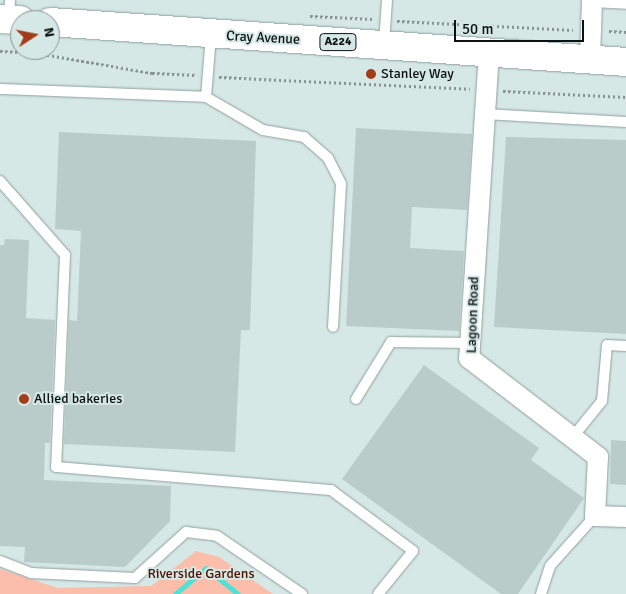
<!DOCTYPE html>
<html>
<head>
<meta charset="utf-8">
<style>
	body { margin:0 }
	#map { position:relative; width:626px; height:594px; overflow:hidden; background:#d6e8e6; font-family:Signika,sans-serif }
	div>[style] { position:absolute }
	.green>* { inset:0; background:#fbbeab }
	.stream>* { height:5px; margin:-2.5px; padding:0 2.5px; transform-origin:2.5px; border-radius:2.5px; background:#4fe2d4 }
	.building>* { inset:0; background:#baccc9 }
	.path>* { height:3px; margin-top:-1.5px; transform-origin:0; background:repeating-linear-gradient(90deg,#879493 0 2.5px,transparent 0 5px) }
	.roads { filter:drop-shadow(0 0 1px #8ea09d) drop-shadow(0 0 1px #8ea09d) }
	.service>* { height:10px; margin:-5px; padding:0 5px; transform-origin:5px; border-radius:5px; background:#fff }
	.minor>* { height:20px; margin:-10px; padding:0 10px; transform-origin:10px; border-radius:10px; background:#fff }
	.primary>* { height:28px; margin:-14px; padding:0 14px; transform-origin:14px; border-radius:14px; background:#fff }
	.dots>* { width:14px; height:14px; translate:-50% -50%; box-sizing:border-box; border:2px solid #d6e8e6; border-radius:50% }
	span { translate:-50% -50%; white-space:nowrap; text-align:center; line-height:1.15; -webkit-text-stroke:4px #d6e8e6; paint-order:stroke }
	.shield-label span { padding:1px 4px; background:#d6e8e6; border:1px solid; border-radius:4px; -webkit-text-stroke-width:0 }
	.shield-label { font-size:12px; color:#0c1211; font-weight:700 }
	.street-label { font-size:14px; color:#0c1211 }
	.poi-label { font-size:14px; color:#0c1211 }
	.left { translate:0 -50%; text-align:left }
	.park-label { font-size:14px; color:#4d1200 }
	.north { position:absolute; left:10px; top:10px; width:50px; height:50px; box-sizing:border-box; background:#d6e8e6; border:1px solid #859291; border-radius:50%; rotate:79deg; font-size:14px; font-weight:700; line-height:20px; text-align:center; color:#0c1211 }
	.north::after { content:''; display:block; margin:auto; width:18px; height:22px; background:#a33c18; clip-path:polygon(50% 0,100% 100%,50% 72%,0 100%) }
	.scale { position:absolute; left:454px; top:20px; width:130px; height:22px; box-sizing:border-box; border:2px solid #0c1211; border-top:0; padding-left:6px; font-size:15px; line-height:18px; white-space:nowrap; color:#0c1211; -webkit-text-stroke:4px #d6e8e6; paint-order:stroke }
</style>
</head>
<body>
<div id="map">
	<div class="green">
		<div style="clip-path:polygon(196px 551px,219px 557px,273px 594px,0 594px,0 569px,58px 588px,151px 586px)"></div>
	</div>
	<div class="stream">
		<div style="left:175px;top:594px;width:40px;rotate:-40deg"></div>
		<div style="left:206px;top:568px;width:41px;rotate:39.1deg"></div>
	</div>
	<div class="building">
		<div style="clip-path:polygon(356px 128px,472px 134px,467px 210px,412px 207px,410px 248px,464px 251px,459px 331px,346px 326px)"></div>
		<div style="clip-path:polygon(59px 132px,256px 141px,250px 330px,241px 330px,235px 452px,64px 444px,69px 320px,77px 321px,81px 231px,55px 229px)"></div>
		<div style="clip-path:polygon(506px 137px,626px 140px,626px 334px,494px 327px)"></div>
		<div style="clip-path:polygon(5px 239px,29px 240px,26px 318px,55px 320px,50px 443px,45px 443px,44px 480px,171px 486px,170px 521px,125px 567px,24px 562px,25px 547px,0 546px,0 245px,4px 245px)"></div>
		<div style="clip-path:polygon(424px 365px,539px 448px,531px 460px,584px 498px,518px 594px,501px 594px,342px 479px)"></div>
		<div style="clip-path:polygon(611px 440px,626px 441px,626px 485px,610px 484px)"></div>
	</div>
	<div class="path">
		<div style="left:310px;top:16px;width:63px;rotate:2.7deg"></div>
		<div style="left:397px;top:21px;width:176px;rotate:2.9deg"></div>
		<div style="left:609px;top:31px;width:17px;rotate:3deg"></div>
		<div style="left:0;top:51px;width:37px;rotate:3deg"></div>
		<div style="left:37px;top:53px;width:117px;rotate:9.9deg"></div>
		<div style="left:152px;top:73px;width:43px;rotate:2.7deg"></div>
		<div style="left:219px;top:77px;width:251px;rotate:2.7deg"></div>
		<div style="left:503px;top:91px;width:123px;rotate:2.8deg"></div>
	</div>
	<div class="roads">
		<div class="service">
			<div style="left:592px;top:2px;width:34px;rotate:3deg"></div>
			<div style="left:9px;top:18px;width:18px;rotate:-87deg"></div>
			<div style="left:384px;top:44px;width:44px;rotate:-86.1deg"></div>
			<div style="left:0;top:89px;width:206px;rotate:2.2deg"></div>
			<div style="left:206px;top:97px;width:62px;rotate:-85.4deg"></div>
			<div style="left:206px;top:97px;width:66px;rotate:30.1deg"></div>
			<div style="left:263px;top:130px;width:42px;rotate:9.7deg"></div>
			<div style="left:304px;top:137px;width:32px;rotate:41deg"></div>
			<div style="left:328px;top:158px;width:29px;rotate:63deg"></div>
			<div style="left:341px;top:184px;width:143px;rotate:93.2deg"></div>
			<div style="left:485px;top:114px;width:141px;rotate:3.2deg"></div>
			<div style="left:0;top:181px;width:98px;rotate:48.7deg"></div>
			<div style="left:65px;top:255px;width:212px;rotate:92.4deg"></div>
			<div style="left:56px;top:467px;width:276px;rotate:4.8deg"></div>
			<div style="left:331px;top:490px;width:102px;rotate:36.6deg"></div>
			<div style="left:413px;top:551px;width:55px;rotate:129.1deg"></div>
			<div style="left:356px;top:399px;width:67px;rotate:-58.4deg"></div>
			<div style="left:391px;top:342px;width:79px;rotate:0.7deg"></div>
			<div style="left:572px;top:438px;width:48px;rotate:-51deg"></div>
			<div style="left:602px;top:401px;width:56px;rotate:-84.9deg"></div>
			<div style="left:607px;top:345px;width:19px;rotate:3deg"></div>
			<div style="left:0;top:561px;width:33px;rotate:21deg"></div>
			<div style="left:31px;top:573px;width:104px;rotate:2.8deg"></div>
			<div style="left:135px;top:578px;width:69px;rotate:-42deg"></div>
			<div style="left:186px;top:532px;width:31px;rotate:7deg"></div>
			<div style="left:217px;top:536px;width:103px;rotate:34.3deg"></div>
			<div style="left:541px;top:594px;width:29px;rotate:-72deg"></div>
			<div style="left:550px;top:566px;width:67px;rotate:-48deg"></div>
		</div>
		<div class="minor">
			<div style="left:489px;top:52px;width:307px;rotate:93.7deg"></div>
			<div style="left:469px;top:358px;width:163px;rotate:37.5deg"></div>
			<div style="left:598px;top:457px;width:59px;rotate:92.9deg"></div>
			<div style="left:595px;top:516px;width:31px;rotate:2deg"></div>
			<div style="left:590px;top:60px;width:60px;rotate:-88.1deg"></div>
		</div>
		<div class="primary">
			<div style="left:0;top:19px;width:20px;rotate:3deg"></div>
			<div style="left:50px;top:22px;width:577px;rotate:3.97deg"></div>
		</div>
	</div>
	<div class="dots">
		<div style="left:371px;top:74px;background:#a33c18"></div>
		<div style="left:24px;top:399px;background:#a33c18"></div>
	</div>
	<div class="shield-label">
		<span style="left:338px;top:42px">A224</span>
	</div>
	<div class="street-label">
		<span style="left:263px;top:38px;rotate:3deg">Cray Avenue</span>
		<span style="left:473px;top:315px;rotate:-88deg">Lagoon Road</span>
	</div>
	<div class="poi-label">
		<span class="left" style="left:381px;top:74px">Stanley Way</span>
		<span class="left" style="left:34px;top:399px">Allied bakeries</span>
	</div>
	<div class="park-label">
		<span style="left:201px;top:574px">Riverside Gardens</span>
	</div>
	<div class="north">N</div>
	<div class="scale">50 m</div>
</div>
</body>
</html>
